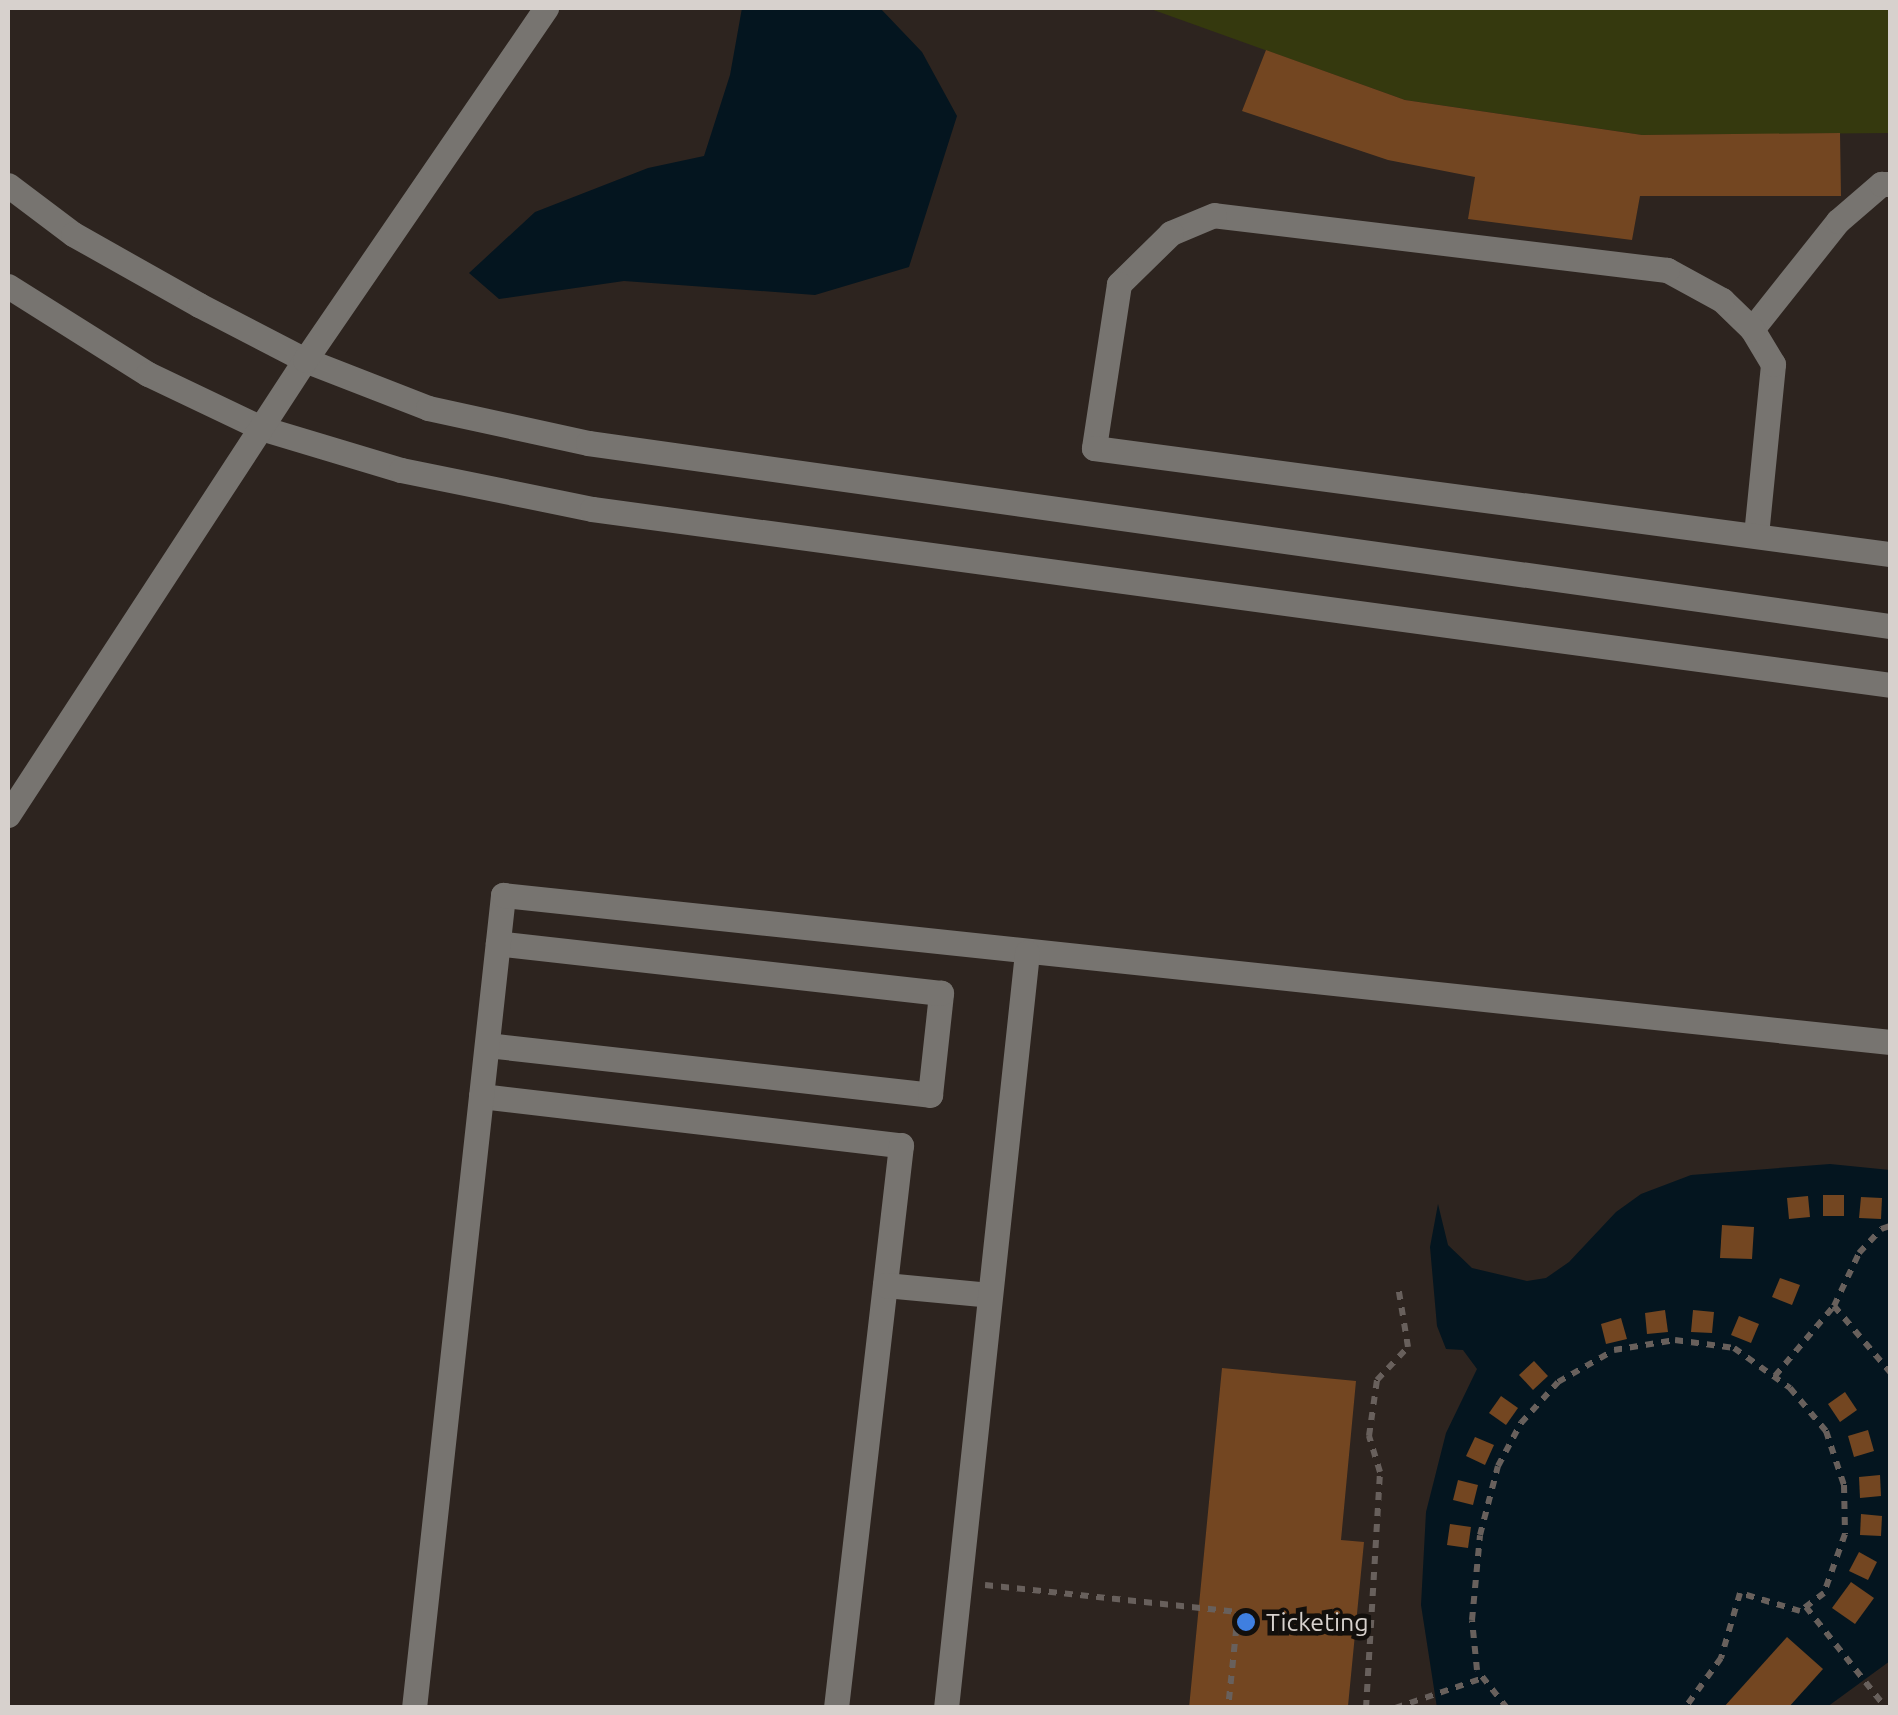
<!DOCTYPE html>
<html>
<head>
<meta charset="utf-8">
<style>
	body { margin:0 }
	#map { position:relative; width:1898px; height:1715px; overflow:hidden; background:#2d241f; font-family:Ubuntu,sans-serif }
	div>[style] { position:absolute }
	.green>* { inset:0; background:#35390e }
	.water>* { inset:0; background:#04151f }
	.building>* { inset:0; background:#734621 }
	.path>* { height:6px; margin-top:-3px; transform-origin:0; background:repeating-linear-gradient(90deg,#68605c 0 8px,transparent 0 16px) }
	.minor>* { height:25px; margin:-12.5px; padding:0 12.5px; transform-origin:12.5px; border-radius:12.5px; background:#777470 }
	.dots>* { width:28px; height:28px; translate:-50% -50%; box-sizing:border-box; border:5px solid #120f0c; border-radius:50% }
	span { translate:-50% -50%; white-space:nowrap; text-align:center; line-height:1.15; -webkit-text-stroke:9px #120f0c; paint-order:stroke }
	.poi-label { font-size:25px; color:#d7d1cd }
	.left { translate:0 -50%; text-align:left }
	.frame { position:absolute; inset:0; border:10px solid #d7d1cd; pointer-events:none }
</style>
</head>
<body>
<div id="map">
	<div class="green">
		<div style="clip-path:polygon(1148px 8px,1890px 8px,1890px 133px,1642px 135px,1405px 100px)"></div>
	</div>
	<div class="water">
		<div style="clip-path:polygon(742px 8px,880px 8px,922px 52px,957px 116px,909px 267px,815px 295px,624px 281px,499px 299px,469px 273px,535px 212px,648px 168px,704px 156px,730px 75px)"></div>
		<div style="clip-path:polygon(1830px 1164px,1890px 1170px,1890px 1661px,1827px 1707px,1437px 1708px,1421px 1605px,1426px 1512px,1446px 1433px,1477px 1369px,1463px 1350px,1446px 1349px,1437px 1326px,1430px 1247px,1438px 1204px,1448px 1245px,1472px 1268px,1527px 1281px,1546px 1278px,1569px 1262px,1616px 1212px,1641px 1194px,1691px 1175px)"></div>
	</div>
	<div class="building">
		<div style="clip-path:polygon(1266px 50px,1405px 100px,1642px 135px,1840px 133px,1841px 196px,1640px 196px,1632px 240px,1468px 219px,1475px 177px,1388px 160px,1242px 111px)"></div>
		<div style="clip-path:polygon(1823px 1195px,1844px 1195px,1844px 1216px,1823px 1216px)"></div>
		<div style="clip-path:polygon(1808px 1196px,1810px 1217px,1789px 1219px,1787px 1198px)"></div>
		<div style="clip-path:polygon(1861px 1197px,1882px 1198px,1881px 1219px,1859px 1218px)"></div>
		<div style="clip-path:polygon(1722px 1225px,1754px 1227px,1752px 1259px,1720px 1258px)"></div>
		<div style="clip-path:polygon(1780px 1278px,1800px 1285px,1792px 1305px,1772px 1297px)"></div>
		<div style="clip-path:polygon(1665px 1310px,1668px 1332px,1647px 1334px,1645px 1313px)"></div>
		<div style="clip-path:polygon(1693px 1310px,1714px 1312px,1712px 1333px,1691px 1332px)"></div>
		<div style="clip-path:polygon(1739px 1316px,1759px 1324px,1751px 1343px,1731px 1335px)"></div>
		<div style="clip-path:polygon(1621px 1318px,1627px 1339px,1606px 1344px,1601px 1324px)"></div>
		<div style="clip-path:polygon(1534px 1361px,1548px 1376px,1533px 1390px,1519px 1375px)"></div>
		<div style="clip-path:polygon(1222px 1368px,1356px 1381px,1341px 1540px,1364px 1542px,1348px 1706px,1189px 1708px)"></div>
		<div style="clip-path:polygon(1845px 1392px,1857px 1410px,1840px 1422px,1828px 1404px)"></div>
		<div style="clip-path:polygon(1501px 1396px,1518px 1408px,1506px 1425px,1489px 1413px)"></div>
		<div style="clip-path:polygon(1868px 1430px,1874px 1451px,1854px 1457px,1848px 1436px)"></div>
		<div style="clip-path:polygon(1475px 1437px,1494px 1445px,1485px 1465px,1466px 1456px)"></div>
		<div style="clip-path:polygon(1880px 1475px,1881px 1496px,1860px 1498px,1859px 1477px)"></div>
		<div style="clip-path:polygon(1458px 1480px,1478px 1485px,1473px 1505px,1453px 1500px)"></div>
		<div style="clip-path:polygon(1861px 1514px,1882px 1516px,1881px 1536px,1860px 1535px)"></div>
		<div style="clip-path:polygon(1450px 1524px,1471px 1527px,1468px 1548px,1447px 1545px)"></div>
		<div style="clip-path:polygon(1859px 1552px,1877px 1562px,1868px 1580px,1849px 1571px)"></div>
		<div style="clip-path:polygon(1851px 1582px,1874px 1598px,1855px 1624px,1832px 1608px)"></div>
		<div style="clip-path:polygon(1787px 1637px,1823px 1669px,1788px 1708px,1723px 1708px)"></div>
	</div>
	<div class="path">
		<div style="left:1834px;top:1306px;width:87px;rotate:49.7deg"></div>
		<div style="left:1775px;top:1376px;width:92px;rotate:-49.9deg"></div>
		<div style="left:1834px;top:1306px;width:59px;rotate:-64.7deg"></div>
		<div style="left:1859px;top:1253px;width:33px;rotate:-47deg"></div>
		<div style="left:1881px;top:1229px;width:9px;rotate:-18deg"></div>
		<div style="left:985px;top:1585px;width:254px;rotate:6.1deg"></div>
		<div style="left:1238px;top:1612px;width:97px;rotate:95.9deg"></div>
		<div style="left:1806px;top:1607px;width:129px;rotate:51.6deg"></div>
		<div style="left:1366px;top:1708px;width:236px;rotate:-86.6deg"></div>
		<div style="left:1380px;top:1472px;width:38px;rotate:-107deg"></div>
		<div style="left:1369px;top:1436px;width:57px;rotate:-81.9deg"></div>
		<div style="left:1377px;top:1380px;width:45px;rotate:-46.8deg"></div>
		<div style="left:1408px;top:1347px;width:62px;rotate:-99.3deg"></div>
		<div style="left:1395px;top:1708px;width:93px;rotate:-18.8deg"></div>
		<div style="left:1507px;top:1708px;width:48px;rotate:-128.3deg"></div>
		<div style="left:1477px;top:1670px;width:50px;rotate:-95.7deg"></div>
		<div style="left:1472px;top:1620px;width:85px;rotate:-84.6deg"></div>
		<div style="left:1480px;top:1535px;width:71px;rotate:-75.4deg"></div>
		<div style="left:1498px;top:1466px;width:49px;rotate:-61.9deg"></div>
		<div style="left:1521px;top:1423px;width:55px;rotate:-47.9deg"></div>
		<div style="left:1558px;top:1382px;width:64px;rotate:-29.7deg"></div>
		<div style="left:1614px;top:1350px;width:62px;rotate:-9.3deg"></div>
		<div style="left:1675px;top:1340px;width:60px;rotate:7.7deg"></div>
		<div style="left:1734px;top:1348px;width:69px;rotate:35.5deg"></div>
		<div style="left:1790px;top:1388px;width:56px;rotate:50.1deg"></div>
		<div style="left:1826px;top:1431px;width:57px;rotate:71.6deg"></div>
		<div style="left:1844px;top:1485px;width:49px;rotate:88.8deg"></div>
		<div style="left:1845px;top:1534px;width:63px;rotate:109.6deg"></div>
		<div style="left:1824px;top:1593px;width:30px;rotate:143deg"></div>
		<div style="left:1800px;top:1611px;width:63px;rotate:-163.3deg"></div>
		<div style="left:1740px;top:1593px;width:68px;rotate:106.3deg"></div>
		<div style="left:1721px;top:1658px;width:62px;rotate:125.8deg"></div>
	</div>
	<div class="minor">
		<div style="left:8px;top:185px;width:81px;rotate:37deg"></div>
		<div style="left:73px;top:234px;width:145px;rotate:29.4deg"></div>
		<div style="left:199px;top:305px;width:119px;rotate:27.4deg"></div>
		<div style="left:305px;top:360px;width:132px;rotate:21.3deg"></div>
		<div style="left:428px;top:408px;width:164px;rotate:12.3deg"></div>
		<div style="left:588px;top:443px;width:1315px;rotate:8deg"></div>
		<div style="left:8px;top:286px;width:165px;rotate:32.2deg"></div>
		<div style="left:148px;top:374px;width:125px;rotate:25.5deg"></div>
		<div style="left:261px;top:428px;width:146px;rotate:16.7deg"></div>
		<div style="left:401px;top:470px;width:195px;rotate:11.5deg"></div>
		<div style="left:592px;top:509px;width:1310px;rotate:7.72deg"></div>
		<div style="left:1752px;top:329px;width:138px;rotate:-51.5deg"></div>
		<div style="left:1838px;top:221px;width:57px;rotate:-40.7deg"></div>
		<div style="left:1881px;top:184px;width:9px"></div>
		<div style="left:1756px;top:535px;width:172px;rotate:-84.3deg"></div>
		<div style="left:1773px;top:364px;width:41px;rotate:-121deg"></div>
		<div style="left:1752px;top:329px;width:42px;rotate:-136deg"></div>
		<div style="left:1722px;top:300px;width:63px;rotate:-151.4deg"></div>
		<div style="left:1667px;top:270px;width:456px;rotate:-173.1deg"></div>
		<div style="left:1214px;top:215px;width:47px;rotate:157.3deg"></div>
		<div style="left:1171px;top:233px;width:73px;rotate:135.6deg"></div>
		<div style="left:1119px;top:284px;width:166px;rotate:98.7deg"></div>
		<div style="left:1094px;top:448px;width:803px;rotate:7.59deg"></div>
		<div style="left:8px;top:815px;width:543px;rotate:-56.87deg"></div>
		<div style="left:305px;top:360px;width:427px;rotate:-55.6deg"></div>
		<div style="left:487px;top:1045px;width:446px;rotate:6.4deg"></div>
		<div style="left:930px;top:1095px;width:103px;rotate:-83.8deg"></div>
		<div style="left:941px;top:993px;width:446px;rotate:-173.6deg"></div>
		<div style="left:481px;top:1096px;width:423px;rotate:6.7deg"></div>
		<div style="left:901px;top:1145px;width:567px;rotate:96.59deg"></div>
		<div style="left:885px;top:1285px;width:105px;rotate:5.4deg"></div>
		<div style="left:414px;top:1708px;width:818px;rotate:-83.75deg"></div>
		<div style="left:503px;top:895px;width:1395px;rotate:6.05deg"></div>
		<div style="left:946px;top:1708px;width:760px;rotate:-83.88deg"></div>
	</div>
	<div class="dots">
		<div style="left:1246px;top:1622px;background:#3f7fe0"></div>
	</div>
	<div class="poi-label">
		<span class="left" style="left:1266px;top:1622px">Ticketing</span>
	</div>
	<div class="frame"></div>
</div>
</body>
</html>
